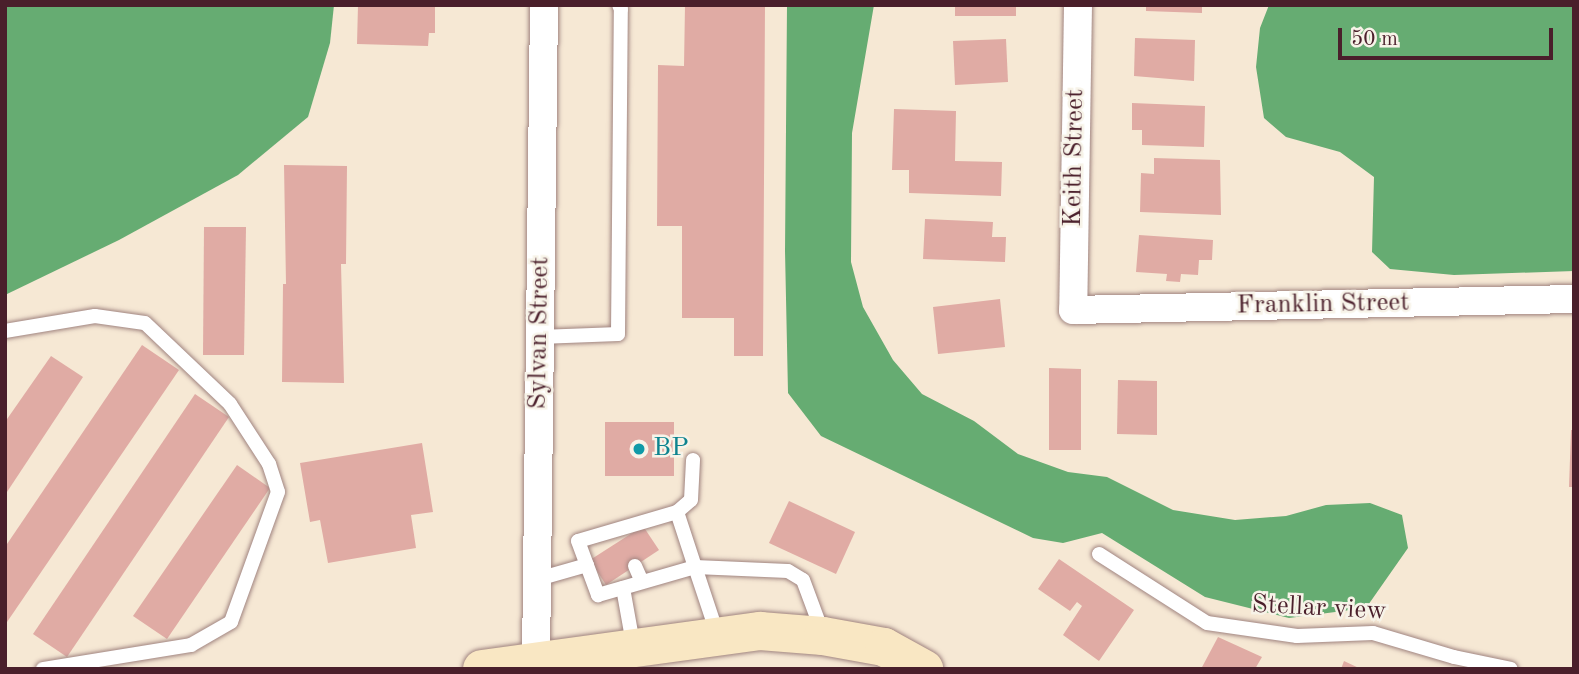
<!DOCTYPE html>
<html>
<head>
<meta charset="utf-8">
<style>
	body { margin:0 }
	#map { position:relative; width:1579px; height:674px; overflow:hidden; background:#f6e8d4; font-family:"Old Standard TT",serif }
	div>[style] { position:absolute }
	.forest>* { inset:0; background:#66ac72 }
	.building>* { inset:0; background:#e0aba4 }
	.roads { filter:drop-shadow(0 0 2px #a08480) drop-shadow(0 0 2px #a08480) }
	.lane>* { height:14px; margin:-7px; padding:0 7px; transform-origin:7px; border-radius:7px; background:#fff }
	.street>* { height:28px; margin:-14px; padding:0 14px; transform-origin:14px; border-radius:14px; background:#fff }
	.secondary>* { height:38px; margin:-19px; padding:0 19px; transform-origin:19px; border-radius:19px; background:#f9e7c3 }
	.dots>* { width:19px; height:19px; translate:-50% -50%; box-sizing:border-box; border:4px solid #f7f3e8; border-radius:50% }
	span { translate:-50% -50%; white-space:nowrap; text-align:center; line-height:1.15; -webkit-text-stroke:5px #f7f3e8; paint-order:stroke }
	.street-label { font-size:26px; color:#4a1f2b }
	.culture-label { font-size:26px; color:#0d838f }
	.left { translate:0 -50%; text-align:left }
	.frame { position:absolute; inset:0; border:7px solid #4a1f2b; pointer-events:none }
	.scale { position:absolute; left:1338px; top:28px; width:215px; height:32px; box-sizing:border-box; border:4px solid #4a1f2b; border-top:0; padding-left:9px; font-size:21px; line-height:24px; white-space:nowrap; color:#4a1f2b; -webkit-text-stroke:5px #f7f3e8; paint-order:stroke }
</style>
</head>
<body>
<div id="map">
	<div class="forest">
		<div style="clip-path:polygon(5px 5px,334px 5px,330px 43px,308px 117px,238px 175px,119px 240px,5px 295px)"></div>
		<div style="clip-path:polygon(787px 5px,874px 5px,852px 133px,851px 262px,863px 307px,893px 360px,922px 394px,974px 421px,1018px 454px,1068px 472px,1107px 477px,1173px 510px,1235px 520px,1286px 516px,1326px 505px,1370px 503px,1402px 515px,1408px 548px,1366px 608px,1289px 618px,1205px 597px,1102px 533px,1063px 543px,1033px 538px,821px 436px,788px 393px,785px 251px)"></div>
		<div style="clip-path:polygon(1269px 5px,1574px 5px,1574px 271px,1454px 275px,1390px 269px,1372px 252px,1374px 177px,1340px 152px,1286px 137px,1264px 118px,1256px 67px,1260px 28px)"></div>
	</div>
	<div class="building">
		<div style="clip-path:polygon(358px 5px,435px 5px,435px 33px,429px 33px,428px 46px,357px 44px)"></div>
		<div style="clip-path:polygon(685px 5px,765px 5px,763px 356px,734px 356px,734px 318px,682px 318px,682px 226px,657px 226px,658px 65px,684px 66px)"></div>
		<div style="clip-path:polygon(955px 5px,1016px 5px,1016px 16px,955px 16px)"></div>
		<div style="clip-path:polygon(1146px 5px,1202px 5px,1202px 13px,1146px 11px)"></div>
		<div style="clip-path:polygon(1135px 38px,1195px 40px,1194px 81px,1134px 76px)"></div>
		<div style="clip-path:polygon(1006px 39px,1008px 82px,955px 85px,953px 41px)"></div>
		<div style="clip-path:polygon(1132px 103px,1205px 106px,1204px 147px,1142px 145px,1142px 130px,1132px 130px)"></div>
		<div style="clip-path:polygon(894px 109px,956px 111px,955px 161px,1002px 162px,1001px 196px,909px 193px,909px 170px,892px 170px)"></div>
		<div style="clip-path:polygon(1154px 158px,1220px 160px,1221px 215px,1140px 212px,1141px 173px,1154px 174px)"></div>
		<div style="clip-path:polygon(284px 165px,347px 166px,346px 264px,341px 264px,344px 383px,282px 382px,283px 284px,286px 284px)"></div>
		<div style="clip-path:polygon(925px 219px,993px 222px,992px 237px,1006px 237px,1005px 262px,923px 259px)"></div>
		<div style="clip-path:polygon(204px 227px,246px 227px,244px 355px,203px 355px)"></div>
		<div style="clip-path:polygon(1139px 235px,1213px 240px,1212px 260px,1199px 260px,1198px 275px,1181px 274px,1180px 282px,1166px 281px,1167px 274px,1136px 272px)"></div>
		<div style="clip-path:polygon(1000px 299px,1005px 347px,938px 354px,933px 307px)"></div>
		<div style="clip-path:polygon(142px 345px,179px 370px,5px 625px,5px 547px)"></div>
		<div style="clip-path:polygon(51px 356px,83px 377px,5px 495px,5px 422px)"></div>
		<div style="clip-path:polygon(1049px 368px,1081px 369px,1081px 450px,1049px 450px)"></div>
		<div style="clip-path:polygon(1118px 380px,1157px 381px,1157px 435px,1117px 434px)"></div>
		<div style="clip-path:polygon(195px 394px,229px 417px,67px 657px,33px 634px)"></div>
		<div style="clip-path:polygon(605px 422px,674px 422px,674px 476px,605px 476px)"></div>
		<div style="clip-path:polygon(1571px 430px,1574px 430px,1574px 487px,1569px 487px)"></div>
		<div style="clip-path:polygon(422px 443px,433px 512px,411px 515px,416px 548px,328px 563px,320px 520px,310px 522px,300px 463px)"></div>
		<div style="clip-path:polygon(237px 465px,270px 488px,167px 639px,133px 616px)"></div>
		<div style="clip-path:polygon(789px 501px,855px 532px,836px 574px,769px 543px)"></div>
		<div style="clip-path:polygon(643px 526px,659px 550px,606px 585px,590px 560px)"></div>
		<div style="clip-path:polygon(1059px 559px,1134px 610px,1099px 661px,1063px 635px,1082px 606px,1077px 602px,1070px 611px,1038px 589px)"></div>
		<div style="clip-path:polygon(1218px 637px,1262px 657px,1255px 669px,1201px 669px)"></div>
		<div style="clip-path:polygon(1344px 661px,1361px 669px,1341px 669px)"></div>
	</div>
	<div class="roads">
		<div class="lane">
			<div style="left:5px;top:331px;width:91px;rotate:-9.5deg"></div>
			<div style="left:95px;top:316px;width:50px;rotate:8deg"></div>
			<div style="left:145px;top:323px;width:117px;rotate:43.6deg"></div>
			<div style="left:230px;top:404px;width:72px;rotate:57deg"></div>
			<div style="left:269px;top:464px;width:29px;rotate:72deg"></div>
			<div style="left:278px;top:492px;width:138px;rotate:109.9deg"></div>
			<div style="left:231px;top:622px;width:46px;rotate:150.1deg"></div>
			<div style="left:191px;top:645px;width:150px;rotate:170.8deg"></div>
			<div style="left:540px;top:337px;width:78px;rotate:-2.2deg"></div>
			<div style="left:618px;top:334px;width:325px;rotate:-89.5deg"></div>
			<div style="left:621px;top:9px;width:4px;rotate:-117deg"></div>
			<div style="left:677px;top:512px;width:18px;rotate:-41deg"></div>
			<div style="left:691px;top:500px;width:40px;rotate:-87.1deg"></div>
			<div style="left:1099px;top:554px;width:128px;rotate:32.6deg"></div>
			<div style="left:1207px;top:623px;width:91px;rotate:8.2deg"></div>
			<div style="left:1297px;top:636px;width:76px;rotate:-2.3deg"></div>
			<div style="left:1373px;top:633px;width:84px;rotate:16.5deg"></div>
			<div style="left:1454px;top:657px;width:58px;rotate:11.9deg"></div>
			<div style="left:635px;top:566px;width:17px;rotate:66deg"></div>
			<div style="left:538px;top:579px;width:51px;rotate:-15.9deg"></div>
			<div style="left:623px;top:588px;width:62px;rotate:79.8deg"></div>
			<div style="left:718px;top:636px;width:73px;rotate:-108.4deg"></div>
			<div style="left:695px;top:567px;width:58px;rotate:-108.1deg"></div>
			<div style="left:677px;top:512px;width:103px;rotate:163.7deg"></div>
			<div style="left:578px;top:541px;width:58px;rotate:69.7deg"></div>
			<div style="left:598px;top:595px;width:101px;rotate:-16.1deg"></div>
			<div style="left:695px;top:567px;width:93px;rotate:2.5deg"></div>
			<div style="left:788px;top:571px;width:17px;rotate:31deg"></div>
			<div style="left:803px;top:580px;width:54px;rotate:69.6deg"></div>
		</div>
		<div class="street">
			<div style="left:1078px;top:5px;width:305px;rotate:90.9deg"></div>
			<div style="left:1073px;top:310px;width:501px;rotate:-1.26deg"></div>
			<div style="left:536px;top:660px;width:655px;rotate:-89.3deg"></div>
		</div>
		<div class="secondary">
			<div style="left:482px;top:669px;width:281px;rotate:-7.8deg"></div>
			<div style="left:760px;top:631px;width:63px;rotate:4.5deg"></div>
			<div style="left:823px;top:636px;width:62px;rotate:10.2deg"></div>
			<div style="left:884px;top:647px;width:46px;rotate:28.8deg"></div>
		</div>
	</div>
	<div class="dots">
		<div style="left:639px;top:449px;background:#0f9aa8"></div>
	</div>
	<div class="street-label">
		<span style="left:1075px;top:158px;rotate:-89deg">Keith Street</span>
		<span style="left:1323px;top:305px;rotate:-1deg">Franklin Street</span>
		<span style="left:540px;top:333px;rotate:-89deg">Sylvan Street</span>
		<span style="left:1319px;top:609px;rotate:3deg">Stellar view</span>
	</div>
	<div class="culture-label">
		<span class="left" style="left:653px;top:449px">BP</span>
	</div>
	<div class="frame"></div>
	<div class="scale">50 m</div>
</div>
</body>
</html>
